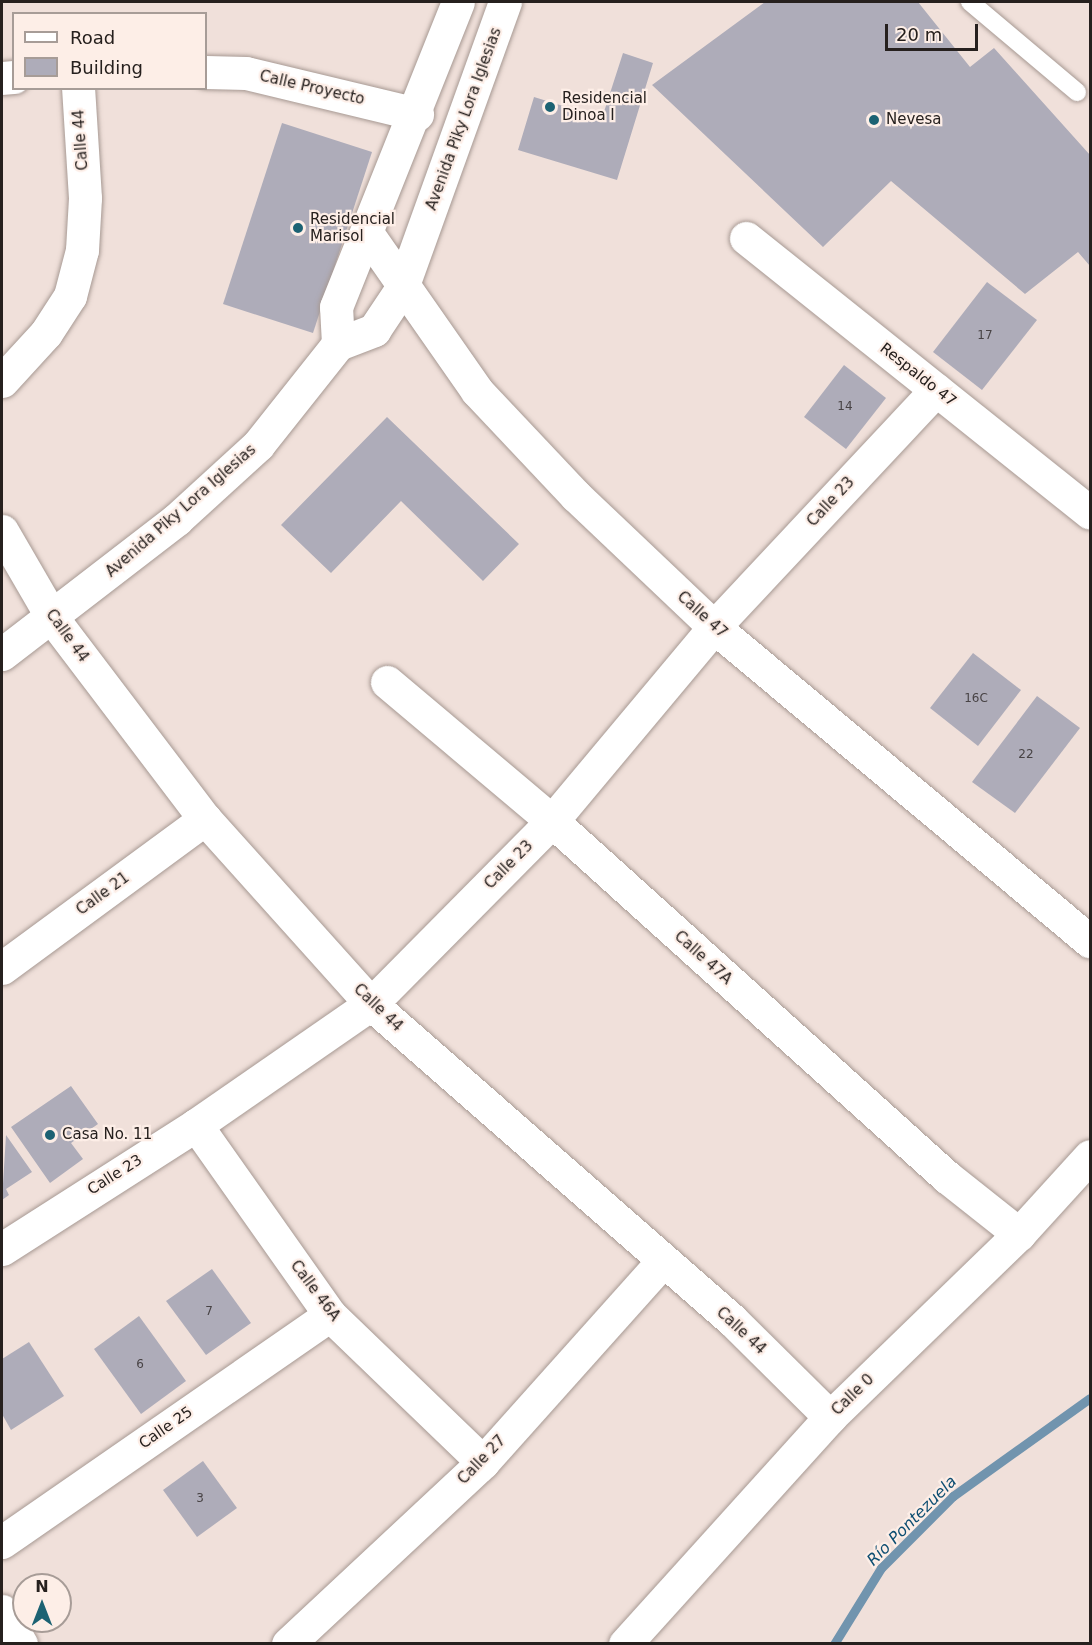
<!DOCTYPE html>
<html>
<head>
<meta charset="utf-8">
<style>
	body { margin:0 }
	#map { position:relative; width:1092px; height:1645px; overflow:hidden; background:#f0e0da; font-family:"DejaVu Sans",sans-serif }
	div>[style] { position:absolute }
	.stream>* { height:9px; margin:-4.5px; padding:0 4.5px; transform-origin:4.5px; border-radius:4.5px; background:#7194ae }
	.building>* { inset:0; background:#aeacb9 }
	.roads { filter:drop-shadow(0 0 2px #a79993) drop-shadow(0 0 2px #a79993) }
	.lane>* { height:18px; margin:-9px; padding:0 9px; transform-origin:9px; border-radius:9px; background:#fff }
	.street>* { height:33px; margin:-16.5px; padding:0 16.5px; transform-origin:16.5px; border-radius:16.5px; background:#fff }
	.dots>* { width:16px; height:16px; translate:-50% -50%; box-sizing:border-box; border:3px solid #fdeee7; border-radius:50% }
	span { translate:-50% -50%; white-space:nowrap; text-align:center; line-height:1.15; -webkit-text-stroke:4.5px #fdeee7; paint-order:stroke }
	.number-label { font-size:12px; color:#484345 }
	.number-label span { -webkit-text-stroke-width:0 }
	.street-label { font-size:15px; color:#26201e }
	.poi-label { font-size:15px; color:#26201e }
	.left { translate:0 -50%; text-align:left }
	.water-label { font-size:16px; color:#0e4e72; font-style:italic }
	.frame { position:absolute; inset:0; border:3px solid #26201e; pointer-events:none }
	.legend { position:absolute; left:12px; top:12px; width:195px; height:78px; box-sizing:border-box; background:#fdeee7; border:2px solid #a79c97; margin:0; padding:8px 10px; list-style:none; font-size:18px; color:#26201e }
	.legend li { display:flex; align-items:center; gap:12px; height:30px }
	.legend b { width:30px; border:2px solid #a79c97 }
	.north { position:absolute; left:12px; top:1573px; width:60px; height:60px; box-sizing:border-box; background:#fdeee7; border:2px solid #a79c97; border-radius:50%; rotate:0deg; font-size:16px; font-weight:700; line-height:24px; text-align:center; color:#26201e }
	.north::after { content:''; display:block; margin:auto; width:21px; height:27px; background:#1c6273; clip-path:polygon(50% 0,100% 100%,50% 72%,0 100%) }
	.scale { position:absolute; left:885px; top:24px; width:93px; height:27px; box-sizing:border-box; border:3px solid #26201e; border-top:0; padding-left:8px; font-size:18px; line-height:21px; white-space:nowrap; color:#26201e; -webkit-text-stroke:4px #fdeee7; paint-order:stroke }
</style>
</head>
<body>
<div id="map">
	<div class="stream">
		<div style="left:834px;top:1644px;width:89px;rotate:-58.3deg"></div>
		<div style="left:881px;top:1568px;width:102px;rotate:-45deg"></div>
		<div style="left:953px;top:1496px;width:168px;rotate:-35.6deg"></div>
	</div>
	<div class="building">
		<div style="clip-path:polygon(765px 2px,918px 2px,970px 67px,994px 48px,1090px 155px,1090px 266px,1078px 252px,1025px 294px,891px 181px,823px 247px,652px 85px)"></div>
		<div style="clip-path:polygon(623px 53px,653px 63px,617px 180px,518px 150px,534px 97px,602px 118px)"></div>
		<div style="clip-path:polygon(282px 123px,372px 152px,313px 333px,223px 304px)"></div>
		<div style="clip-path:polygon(987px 282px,1037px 320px,982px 390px,933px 352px)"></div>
		<div style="clip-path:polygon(844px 365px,886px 398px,846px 449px,804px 417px)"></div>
		<div style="clip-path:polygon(387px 417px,519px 544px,483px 581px,401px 501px,331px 573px,281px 525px)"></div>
		<div style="clip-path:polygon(973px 653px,1021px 690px,978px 746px,930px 708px)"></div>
		<div style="clip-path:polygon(1037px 696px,1080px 728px,1015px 813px,972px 782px)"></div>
		<div style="clip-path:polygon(71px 1086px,98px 1124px,71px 1143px,83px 1159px,50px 1183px,11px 1127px)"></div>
		<div style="clip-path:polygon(6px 1135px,32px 1172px,6px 1189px,9px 1195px,2px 1200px)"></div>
		<div style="clip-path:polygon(212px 1269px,251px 1323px,206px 1355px,166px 1301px)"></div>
		<div style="clip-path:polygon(139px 1316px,186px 1381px,141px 1414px,94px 1349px)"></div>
		<div style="clip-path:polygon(29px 1342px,64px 1396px,11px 1430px,2px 1414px,2px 1359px)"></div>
		<div style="clip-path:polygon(203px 1461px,237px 1508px,197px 1537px,163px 1490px)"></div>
	</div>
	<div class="roads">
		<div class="lane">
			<div style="left:970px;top:2px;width:140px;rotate:40.1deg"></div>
		</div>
		<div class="street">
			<div style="left:206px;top:72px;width:40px;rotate:1.4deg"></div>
			<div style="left:246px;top:73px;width:176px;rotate:13.5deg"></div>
			<div style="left:2px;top:78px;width:12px;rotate:-5deg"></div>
			<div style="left:369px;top:236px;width:189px;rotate:55.1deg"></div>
			<div style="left:477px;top:391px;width:144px;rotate:46.7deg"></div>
			<div style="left:576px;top:496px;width:190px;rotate:43.5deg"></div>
			<div style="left:714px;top:627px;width:490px;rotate:39.9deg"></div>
			<div style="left:746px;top:238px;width:440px;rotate:38.6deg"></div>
			<div style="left:338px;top:344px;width:37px;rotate:-93deg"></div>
			<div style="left:336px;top:307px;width:328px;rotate:-68.2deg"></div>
			<div style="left:2px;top:381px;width:65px;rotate:-47.5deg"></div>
			<div style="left:46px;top:333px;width:44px;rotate:-57deg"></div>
			<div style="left:70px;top:296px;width:48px;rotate:-75.4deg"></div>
			<div style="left:82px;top:250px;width:52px;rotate:-86.7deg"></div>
			<div style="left:85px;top:198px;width:110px;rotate:-93.6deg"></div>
			<div style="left:2px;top:531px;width:102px;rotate:59.9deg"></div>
			<div style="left:53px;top:619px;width:251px;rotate:52.8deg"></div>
			<div style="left:205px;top:819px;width:249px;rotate:48.1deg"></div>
			<div style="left:371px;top:1004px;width:480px;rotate:41.2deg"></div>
			<div style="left:732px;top:1320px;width:138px;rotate:44.7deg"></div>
			<div style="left:2px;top:654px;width:221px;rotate:-37.6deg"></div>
			<div style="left:177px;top:519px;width:110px;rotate:-42.4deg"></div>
			<div style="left:258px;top:445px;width:129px;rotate:-51.6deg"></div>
			<div style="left:338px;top:344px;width:39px;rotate:-21deg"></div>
			<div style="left:374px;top:330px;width:50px;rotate:-56.3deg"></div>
			<div style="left:402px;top:288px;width:304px;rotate:-70.2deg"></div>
			<div style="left:387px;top:682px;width:216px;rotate:40.1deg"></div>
			<div style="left:552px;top:821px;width:532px;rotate:42.03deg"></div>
			<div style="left:947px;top:1177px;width:92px;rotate:38.4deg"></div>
			<div style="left:2px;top:968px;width:252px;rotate:-36.3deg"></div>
			<div style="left:196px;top:1125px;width:232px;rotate:54.8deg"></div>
			<div style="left:330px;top:1315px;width:212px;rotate:43.9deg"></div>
			<div style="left:2px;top:1249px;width:230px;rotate:-32.6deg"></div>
			<div style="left:196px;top:1125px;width:213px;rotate:-34.7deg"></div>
			<div style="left:371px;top:1004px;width:257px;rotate:-45.3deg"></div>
			<div style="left:552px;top:821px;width:253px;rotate:-50.1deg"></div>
			<div style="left:714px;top:627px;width:325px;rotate:-46.9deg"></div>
			<div style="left:2px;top:1542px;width:399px;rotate:-34.7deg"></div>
			<div style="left:2px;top:1611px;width:38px;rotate:60deg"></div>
			<div style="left:288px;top:1644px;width:267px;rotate:-43deg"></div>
			<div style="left:483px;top:1462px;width:267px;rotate:-48.2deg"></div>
			<div style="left:625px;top:1644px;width:306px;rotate:-47.9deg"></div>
			<div style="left:830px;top:1417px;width:263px;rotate:-44.1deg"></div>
			<div style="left:1019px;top:1234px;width:105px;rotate:-47.7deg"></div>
		</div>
	</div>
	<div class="dots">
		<div style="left:550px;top:107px;background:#1c6273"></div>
		<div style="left:874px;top:120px;background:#1c6273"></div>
		<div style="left:298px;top:228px;background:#1c6273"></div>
		<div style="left:50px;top:1135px;background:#1c6273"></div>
	</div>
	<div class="number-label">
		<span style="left:985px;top:336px">17</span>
		<span style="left:845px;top:407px">14</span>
		<span style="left:976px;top:699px">16C</span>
		<span style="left:1026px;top:755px">22</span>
		<span style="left:209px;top:1312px">7</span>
		<span style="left:140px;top:1365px">6</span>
		<span style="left:200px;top:1499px">3</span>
	</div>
	<div class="street-label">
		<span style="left:312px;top:88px;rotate:13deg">Calle Proyecto</span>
		<span style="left:464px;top:119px;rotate:-70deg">Avenida Piky Lora Iglesias</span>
		<span style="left:81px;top:140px;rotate:-94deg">Calle 44</span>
		<span style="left:918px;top:375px;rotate:38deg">Respaldo 47</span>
		<span style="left:831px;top:502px;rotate:-47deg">Calle 23</span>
		<span style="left:181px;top:511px;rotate:-41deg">Avenida Piky Lora Iglesias</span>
		<span style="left:702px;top:615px;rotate:42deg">Calle 47</span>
		<span style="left:67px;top:636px;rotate:54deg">Calle 44</span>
		<span style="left:509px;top:865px;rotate:-45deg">Calle 23</span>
		<span style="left:103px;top:894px;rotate:-36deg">Calle 21</span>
		<span style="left:703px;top:958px;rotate:42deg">Calle 47A</span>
		<span style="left:378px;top:1008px;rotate:44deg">Calle 44</span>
		<span style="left:115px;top:1175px;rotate:-32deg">Calle 23</span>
		<span style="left:315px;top:1291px;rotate:53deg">Calle 46A</span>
		<span style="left:741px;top:1331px;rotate:43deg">Calle 44</span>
		<span style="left:853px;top:1395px;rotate:-44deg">Calle 0</span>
		<span style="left:166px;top:1428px;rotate:-35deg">Calle 25</span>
		<span style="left:482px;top:1460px;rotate:-46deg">Calle 27</span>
	</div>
	<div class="poi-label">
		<span class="left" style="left:562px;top:107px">Residencial<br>Dinoa I</span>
		<span class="left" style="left:886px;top:120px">Nevesa</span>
		<span class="left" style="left:310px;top:228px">Residencial<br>Marisol</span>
		<span class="left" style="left:62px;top:1135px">Casa No. 11</span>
	</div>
	<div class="water-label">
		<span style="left:912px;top:1521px;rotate:-45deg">Río Pontezuela</span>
	</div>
	<div class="frame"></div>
	<ul class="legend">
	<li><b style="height:8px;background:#fff"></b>Road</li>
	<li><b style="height:16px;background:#aeacb9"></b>Building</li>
	</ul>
	<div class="north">N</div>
	<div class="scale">20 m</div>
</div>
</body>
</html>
